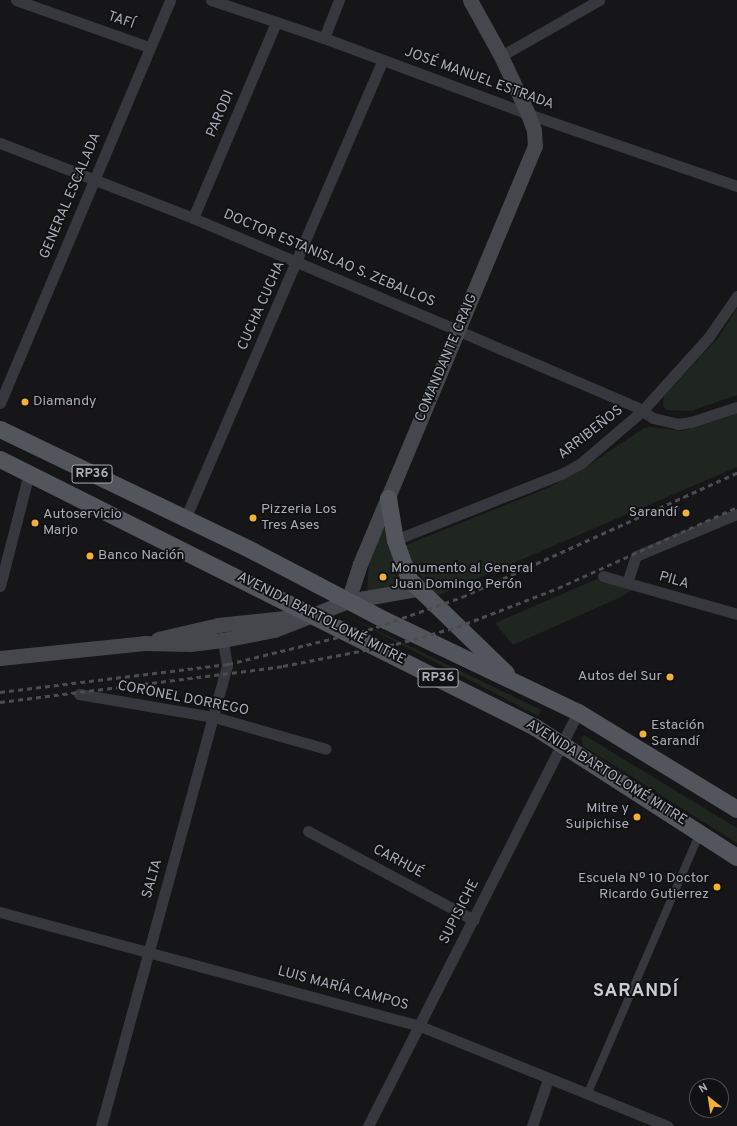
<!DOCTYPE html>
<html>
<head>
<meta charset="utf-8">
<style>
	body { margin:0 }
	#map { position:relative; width:737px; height:1126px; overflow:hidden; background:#161618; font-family:Overpass,sans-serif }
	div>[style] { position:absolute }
	.green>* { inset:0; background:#1e261f }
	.pedestrian>* { height:8px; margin:-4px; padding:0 4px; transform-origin:4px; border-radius:4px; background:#37383d }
	.minor>* { height:11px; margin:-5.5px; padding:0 5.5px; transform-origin:5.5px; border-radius:5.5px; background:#37383d }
	.secondary>* { height:15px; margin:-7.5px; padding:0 7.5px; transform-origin:7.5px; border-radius:7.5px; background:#45474d }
	.primary>* { height:17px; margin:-8.5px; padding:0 8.5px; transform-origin:8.5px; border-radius:8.5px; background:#53555c }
	.rail>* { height:3px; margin-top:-1.5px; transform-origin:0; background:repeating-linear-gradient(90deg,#4a4c52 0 5px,transparent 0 9px) }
	.dots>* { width:11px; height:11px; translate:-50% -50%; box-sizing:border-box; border:2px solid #111113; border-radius:50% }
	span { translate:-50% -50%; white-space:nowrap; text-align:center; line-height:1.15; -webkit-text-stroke:3.5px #111113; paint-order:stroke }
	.shield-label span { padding:1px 3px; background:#111113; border:1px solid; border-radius:3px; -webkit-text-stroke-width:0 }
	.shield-label { font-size:13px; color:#a8adb8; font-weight:700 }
	.street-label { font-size:14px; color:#a8adb8 }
	.poi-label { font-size:14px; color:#a8adb8 }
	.left { translate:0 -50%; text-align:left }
	.right { translate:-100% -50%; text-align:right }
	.district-label { font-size:18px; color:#c9ccd4; font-weight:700; letter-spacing:1px }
	.north { position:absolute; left:689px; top:1078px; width:40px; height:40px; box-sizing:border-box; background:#111113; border:1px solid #4d4f55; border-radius:50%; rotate:330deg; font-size:11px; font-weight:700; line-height:16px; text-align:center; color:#a8adb8 }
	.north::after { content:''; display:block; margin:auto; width:14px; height:18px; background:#f2b134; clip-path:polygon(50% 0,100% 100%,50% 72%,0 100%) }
</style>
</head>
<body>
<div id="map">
	<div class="green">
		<div style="clip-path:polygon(737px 308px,737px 395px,691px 411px,666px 410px,663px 405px,664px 396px,718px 338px)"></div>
		<div style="clip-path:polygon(737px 414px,737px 467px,439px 595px,434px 594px,404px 553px,406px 545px,548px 488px,583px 469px,644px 428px,649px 427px,682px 431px)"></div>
		<div style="clip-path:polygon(384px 528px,404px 583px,367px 592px,369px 561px)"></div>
		<div style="clip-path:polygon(597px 579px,632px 590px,621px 597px,513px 645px,495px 623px)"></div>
		<div style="clip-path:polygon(339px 612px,541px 710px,538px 716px)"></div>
		<div style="clip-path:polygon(584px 735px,737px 828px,737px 843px,583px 746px,581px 738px)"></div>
	</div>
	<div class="pedestrian">
		<div style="left:587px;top:1095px;width:286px;rotate:-66.7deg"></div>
	</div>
	<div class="minor">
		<div style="left:16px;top:0;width:141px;rotate:19.5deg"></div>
		<div style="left:211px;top:0;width:119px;rotate:18.6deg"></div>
		<div style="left:324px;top:38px;width:218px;rotate:20.4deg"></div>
		<div style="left:528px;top:114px;width:221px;rotate:19deg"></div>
		<div style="left:324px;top:38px;width:41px;rotate:-68.5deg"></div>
		<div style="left:501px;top:56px;width:113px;rotate:-29.7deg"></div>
		<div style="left:0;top:143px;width:207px;rotate:21.2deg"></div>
		<div style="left:193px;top:218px;width:289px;rotate:23deg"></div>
		<div style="left:459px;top:331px;width:193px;rotate:23.2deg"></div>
		<div style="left:636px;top:407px;width:20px;rotate:33deg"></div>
		<div style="left:653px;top:418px;width:26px;rotate:13deg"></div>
		<div style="left:678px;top:424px;width:13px;rotate:-9deg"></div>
		<div style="left:691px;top:422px;width:48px;rotate:-18.1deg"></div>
		<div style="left:193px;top:218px;width:213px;rotate:-67deg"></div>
		<div style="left:0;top:403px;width:437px;rotate:-67.1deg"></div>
		<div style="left:185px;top:519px;width:500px;rotate:-66.7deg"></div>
		<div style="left:395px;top:540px;width:179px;rotate:-21.7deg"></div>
		<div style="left:561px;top:474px;width:21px;rotate:-28deg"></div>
		<div style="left:580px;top:464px;width:82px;rotate:-40.5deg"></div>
		<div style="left:642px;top:411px;width:98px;rotate:-47.9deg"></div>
		<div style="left:708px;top:338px;width:51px;rotate:-55.4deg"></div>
		<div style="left:603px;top:576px;width:139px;rotate:15.8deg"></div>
		<div style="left:627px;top:583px;width:28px;rotate:-72deg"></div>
		<div style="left:636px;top:556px;width:109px;rotate:-22.6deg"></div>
		<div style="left:0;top:586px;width:117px;rotate:-75.6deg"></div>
		<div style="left:79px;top:694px;width:137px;rotate:9.7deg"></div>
		<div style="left:214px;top:717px;width:116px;rotate:15.9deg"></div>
		<div style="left:308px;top:831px;width:188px;rotate:28.2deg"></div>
		<div style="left:0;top:912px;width:435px;rotate:15.2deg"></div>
		<div style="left:420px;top:1026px;width:267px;rotate:22deg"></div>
		<div style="left:101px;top:1126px;width:477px;rotate:-74.7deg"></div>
		<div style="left:227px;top:666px;width:26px;rotate:-99deg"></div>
		<div style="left:368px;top:1126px;width:464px;rotate:-63.1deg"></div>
		<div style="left:532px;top:1126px;width:50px;rotate:-71.2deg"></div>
	</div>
	<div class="secondary">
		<div style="left:348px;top:601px;width:39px;rotate:-72deg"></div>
		<div style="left:360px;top:564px;width:453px;rotate:-67.3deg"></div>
		<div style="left:535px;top:146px;width:16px;rotate:-94deg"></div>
		<div style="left:534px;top:130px;width:17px;rotate:-111deg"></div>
		<div style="left:528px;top:114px;width:64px;rotate:-115deg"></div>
		<div style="left:501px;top:56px;width:64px;rotate:-119deg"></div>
		<div style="left:158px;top:639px;width:62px;rotate:-13.1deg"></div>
		<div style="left:218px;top:625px;width:76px;rotate:-6deg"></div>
		<div style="left:0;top:658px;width:145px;rotate:-5.9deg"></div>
		<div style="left:144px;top:643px;width:46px;rotate:1.2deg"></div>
		<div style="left:190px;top:644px;width:33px;rotate:-7deg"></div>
		<div style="left:223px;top:640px;width:52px;rotate:-11.1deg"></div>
		<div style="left:274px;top:630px;width:79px;rotate:-21.4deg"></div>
		<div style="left:348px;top:601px;width:69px;rotate:-10deg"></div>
	</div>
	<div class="primary">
		<div style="left:0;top:429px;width:281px;rotate:25.7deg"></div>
		<div style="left:253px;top:551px;width:149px;rotate:27.6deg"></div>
		<div style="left:385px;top:620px;width:214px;rotate:25.5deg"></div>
		<div style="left:578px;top:712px;width:186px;rotate:31.4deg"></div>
		<div style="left:0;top:459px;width:598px;rotate:26.61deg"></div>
		<div style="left:535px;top:727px;width:240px;rotate:32.8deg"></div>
		<div style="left:388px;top:498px;width:43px;rotate:80.5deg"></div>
		<div style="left:395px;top:540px;width:41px;rotate:70.3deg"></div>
		<div style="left:409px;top:579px;width:135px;rotate:44.1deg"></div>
	</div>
	<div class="rail">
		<div style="left:0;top:692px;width:230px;rotate:-7deg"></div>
		<div style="left:228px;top:664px;width:144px;rotate:-13.7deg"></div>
		<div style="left:368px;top:630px;width:100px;rotate:-19.3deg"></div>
		<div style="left:462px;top:597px;width:302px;rotate:-24.3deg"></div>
		<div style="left:0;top:702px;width:285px;rotate:-7.2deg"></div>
		<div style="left:283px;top:666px;width:115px;rotate:-11deg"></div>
		<div style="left:396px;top:644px;width:63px;rotate:-15.6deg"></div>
		<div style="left:457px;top:627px;width:108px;rotate:-21.1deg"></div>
		<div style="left:558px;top:588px;width:196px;rotate:-24.3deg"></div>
	</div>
	<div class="dots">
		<div style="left:25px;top:402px;background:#f2b134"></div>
		<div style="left:686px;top:513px;background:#f2b134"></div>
		<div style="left:253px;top:518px;background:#f2b134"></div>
		<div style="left:35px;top:523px;background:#f2b134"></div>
		<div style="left:90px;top:556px;background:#f2b134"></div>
		<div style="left:383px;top:577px;background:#f2b134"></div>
		<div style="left:670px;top:677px;background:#f2b134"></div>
		<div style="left:643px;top:734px;background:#f2b134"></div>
		<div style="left:637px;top:817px;background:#f2b134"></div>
		<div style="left:717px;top:887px;background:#f2b134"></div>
	</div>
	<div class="shield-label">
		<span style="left:92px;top:474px">RP36</span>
		<span style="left:438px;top:678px">RP36</span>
	</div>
	<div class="street-label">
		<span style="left:121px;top:21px;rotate:19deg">TAFÍ</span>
		<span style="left:479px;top:79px;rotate:20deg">JOSÉ MANUEL ESTRADA</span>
		<span style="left:221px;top:114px;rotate:-67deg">PARODI</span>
		<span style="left:71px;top:196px;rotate:-67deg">GENERAL ESCALADA</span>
		<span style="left:329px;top:259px;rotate:23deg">DOCTOR ESTANISLAO S. ZEBALLOS</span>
		<span style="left:262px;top:306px;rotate:-66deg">CUCHA CUCHA</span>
		<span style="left:447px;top:358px;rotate:-67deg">COMANDANTE CRAIG</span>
		<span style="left:591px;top:433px;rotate:-38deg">ARRIBEÑOS</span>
		<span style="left:674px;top:581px;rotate:16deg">PILA</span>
		<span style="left:321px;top:619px;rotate:27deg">AVENIDA BARTOLOMÉ MITRE</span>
		<span style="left:183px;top:699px;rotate:11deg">CORONEL DORREGO</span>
		<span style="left:606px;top:773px;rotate:32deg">AVENIDA BARTOLOMÉ MITRE</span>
		<span style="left:398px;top:862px;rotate:28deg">CARHUÉ</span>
		<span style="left:153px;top:879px;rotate:-74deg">SALTA</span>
		<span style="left:460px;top:912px;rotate:-63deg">SUPISICHE</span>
		<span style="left:343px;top:989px;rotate:15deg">LUIS MARÍA CAMPOS</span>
	</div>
	<div class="poi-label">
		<span class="left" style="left:33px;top:402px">Diamandy</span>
		<span class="left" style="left:261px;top:518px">Pizzeria Los<br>Tres Ases</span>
		<span class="right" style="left:677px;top:513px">Sarandí</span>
		<span class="left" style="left:43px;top:523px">Autoservicio<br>Marjo</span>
		<span class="left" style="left:98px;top:556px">Banco Nación</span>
		<span class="left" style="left:391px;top:577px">Monumento al General<br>Juan Domingo Perón</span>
		<span class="right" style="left:662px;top:677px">Autos del Sur</span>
		<span class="left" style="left:651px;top:734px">Estación<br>Sarandí</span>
		<span class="right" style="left:629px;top:817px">Mitre y<br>Suipichise</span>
		<span class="right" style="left:709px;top:887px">Escuela Nº 10 Doctor<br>Ricardo Gutierrez</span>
	</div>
	<div class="district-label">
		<span style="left:636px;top:992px">SARANDÍ</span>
	</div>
	<div class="north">N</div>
</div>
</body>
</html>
